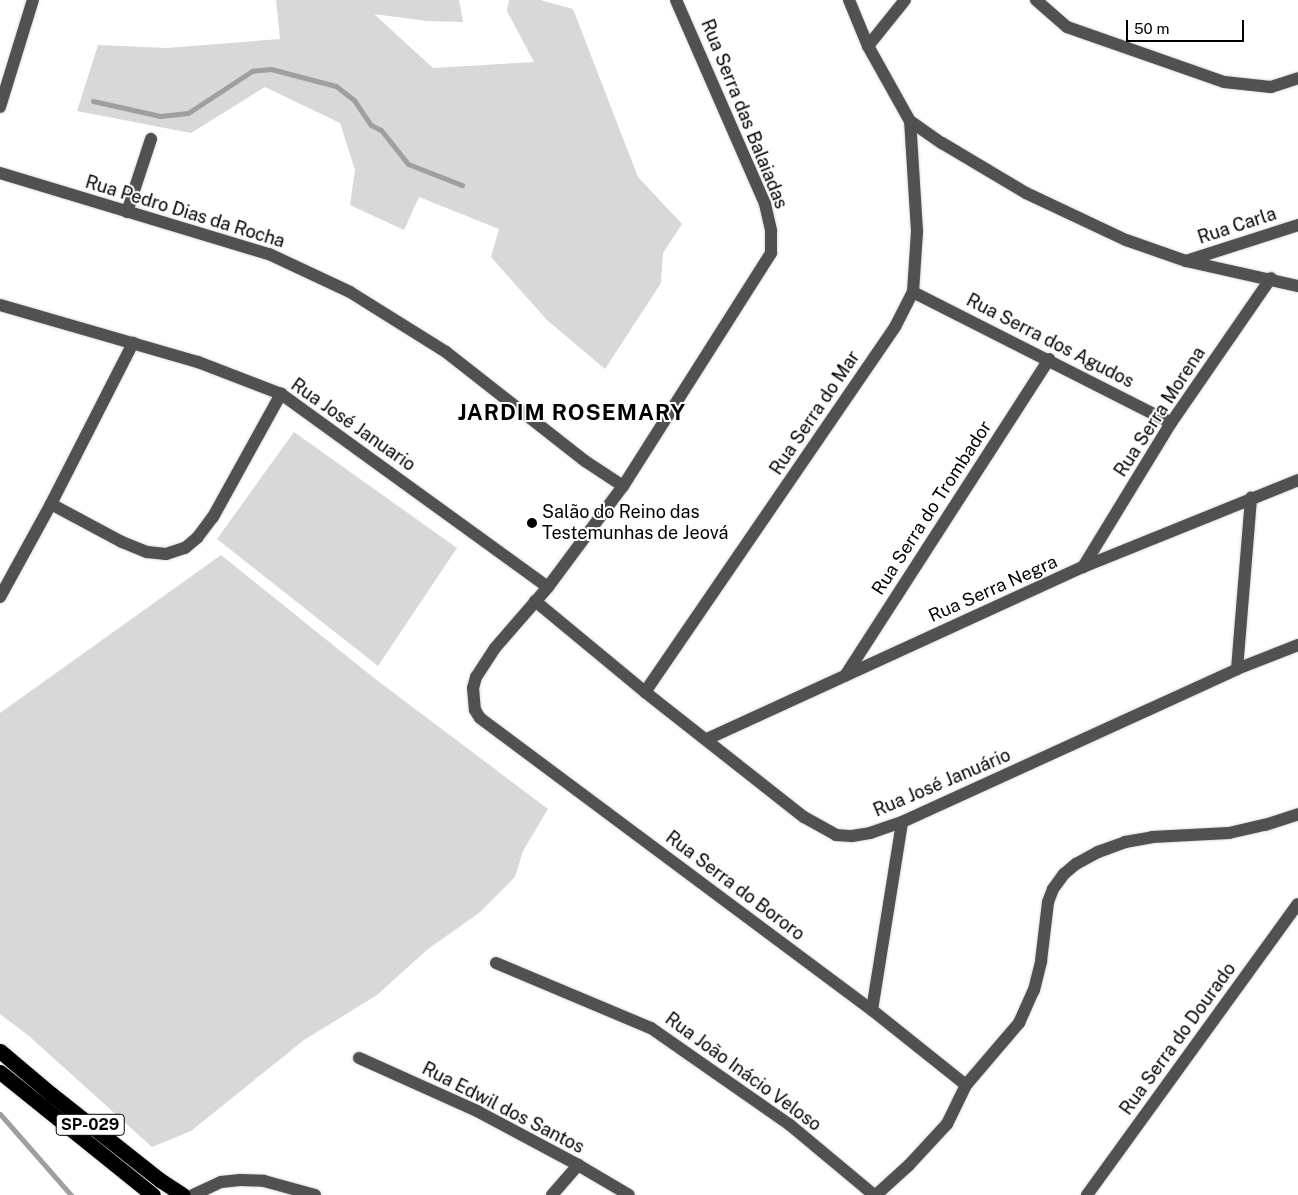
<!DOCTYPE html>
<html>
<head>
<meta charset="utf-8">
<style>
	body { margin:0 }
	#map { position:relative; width:1298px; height:1195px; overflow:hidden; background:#fff; font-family:"Public Sans",sans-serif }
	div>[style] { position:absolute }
	.green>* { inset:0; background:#d8d8d8 }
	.stream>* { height:5px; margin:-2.5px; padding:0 2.5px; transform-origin:2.5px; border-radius:2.5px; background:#9f9f9f }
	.roads { filter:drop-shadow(0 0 1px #dbdbdb) drop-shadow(0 0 1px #dbdbdb) }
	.minor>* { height:12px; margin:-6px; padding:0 6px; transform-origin:6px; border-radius:6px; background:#515151 }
	.highway>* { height:15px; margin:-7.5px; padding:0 7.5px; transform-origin:7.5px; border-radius:7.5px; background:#000 }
	.dots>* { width:14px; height:14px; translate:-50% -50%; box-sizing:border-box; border:2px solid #fff; border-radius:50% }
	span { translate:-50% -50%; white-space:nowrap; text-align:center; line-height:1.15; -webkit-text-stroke:4px #fff; paint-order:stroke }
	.shield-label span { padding:1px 4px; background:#fff; border:1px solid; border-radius:4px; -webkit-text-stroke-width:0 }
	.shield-label { font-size:16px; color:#000; font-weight:700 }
	.street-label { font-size:18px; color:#000 }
	.poi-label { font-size:18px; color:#000 }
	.left { translate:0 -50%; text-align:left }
	.district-label { font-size:22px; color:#000; font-weight:700; letter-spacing:1px }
	.scale { position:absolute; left:1126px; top:20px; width:118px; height:22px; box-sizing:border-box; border:2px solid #000; border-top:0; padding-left:6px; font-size:15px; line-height:18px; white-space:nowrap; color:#000; -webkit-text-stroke:4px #fff; paint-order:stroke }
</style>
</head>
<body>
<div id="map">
	<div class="green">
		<div style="clip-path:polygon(276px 0,459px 0,463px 22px,427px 21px,374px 14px,433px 68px,534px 62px,507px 11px,509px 0,540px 0,573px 9px,638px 177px,682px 224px,663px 253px,661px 283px,605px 369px,547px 320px,491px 257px,499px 229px,419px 197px,404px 230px,350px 205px,355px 170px,340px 123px,265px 87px,191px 133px,77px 111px,98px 45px,167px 48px,280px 39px)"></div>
		<div style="clip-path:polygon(294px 432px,457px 548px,378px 666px,217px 539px)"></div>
		<div style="clip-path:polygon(221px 555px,374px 678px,548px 809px,523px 851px,515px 877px,479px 913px,428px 949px,377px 995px,304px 1040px,191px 1131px,152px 1147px,29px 1036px,0 1014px,0 713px)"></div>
	</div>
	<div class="stream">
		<div style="left:93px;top:101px;width:69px;rotate:12.6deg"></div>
		<div style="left:160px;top:116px;width:28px;rotate:-6deg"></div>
		<div style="left:188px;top:113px;width:77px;rotate:-33.3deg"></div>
		<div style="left:252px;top:71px;width:19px;rotate:-6deg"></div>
		<div style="left:271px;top:69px;width:67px;rotate:14.7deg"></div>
		<div style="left:336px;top:86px;width:23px;rotate:38deg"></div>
		<div style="left:354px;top:100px;width:30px;rotate:56deg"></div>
		<div style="left:371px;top:125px;width:11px;rotate:27deg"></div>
		<div style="left:381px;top:130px;width:43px;rotate:51.5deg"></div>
		<div style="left:408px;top:164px;width:58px;rotate:21.3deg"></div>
		<div style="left:0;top:1114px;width:108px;rotate:48.8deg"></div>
	</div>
	<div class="roads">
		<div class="minor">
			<div style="left:676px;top:0;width:223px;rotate:66.4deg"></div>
			<div style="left:765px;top:204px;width:28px;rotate:77deg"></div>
			<div style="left:771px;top:231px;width:22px;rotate:90deg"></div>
			<div style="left:771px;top:253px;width:276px;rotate:122.4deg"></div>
			<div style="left:623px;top:486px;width:126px;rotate:126.6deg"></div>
			<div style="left:548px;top:587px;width:81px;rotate:131deg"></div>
			<div style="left:495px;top:648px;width:35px;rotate:123deg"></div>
			<div style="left:476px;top:677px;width:11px;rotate:105deg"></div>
			<div style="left:473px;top:688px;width:22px;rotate:85deg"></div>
			<div style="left:475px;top:710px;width:9px;rotate:58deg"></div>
			<div style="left:480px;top:718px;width:489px;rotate:36.7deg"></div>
			<div style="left:872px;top:1010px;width:120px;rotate:38.6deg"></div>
			<div style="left:849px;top:0;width:50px;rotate:67.6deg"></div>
			<div style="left:868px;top:46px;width:86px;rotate:60.8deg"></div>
			<div style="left:910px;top:121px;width:39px;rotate:35deg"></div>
			<div style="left:942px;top:143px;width:98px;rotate:30.8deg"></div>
			<div style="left:1026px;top:193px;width:110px;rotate:25.2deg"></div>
			<div style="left:1126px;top:240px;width:64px;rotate:19.3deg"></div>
			<div style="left:1186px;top:261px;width:115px;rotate:12.6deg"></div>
			<div style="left:1036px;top:0;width:41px;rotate:41.1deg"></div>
			<div style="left:1067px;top:27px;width:166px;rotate:19.3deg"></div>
			<div style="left:1224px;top:82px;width:47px;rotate:6.1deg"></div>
			<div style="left:1271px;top:87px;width:28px;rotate:-18deg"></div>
			<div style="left:868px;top:46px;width:59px;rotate:-51.2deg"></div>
			<div style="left:0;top:107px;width:112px;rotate:-72.9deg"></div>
			<div style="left:0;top:173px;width:281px;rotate:16.8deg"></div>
			<div style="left:269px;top:254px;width:89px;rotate:25.1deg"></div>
			<div style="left:350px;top:292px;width:113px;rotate:32deg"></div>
			<div style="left:446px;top:352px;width:177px;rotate:38.1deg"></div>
			<div style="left:585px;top:461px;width:45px;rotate:33.3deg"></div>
			<div style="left:127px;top:212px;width:77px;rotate:-71.8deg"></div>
			<div style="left:1186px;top:261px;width:118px;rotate:-17.8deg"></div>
			<div style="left:913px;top:292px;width:289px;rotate:26.9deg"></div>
			<div style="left:0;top:305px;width:206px;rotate:16.1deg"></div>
			<div style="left:198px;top:362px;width:89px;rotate:21.1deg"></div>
			<div style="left:281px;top:394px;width:329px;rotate:35.9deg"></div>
			<div style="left:51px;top:504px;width:81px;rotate:28.2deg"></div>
			<div style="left:122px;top:542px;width:27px;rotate:22deg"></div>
			<div style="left:147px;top:552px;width:19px;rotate:6deg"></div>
			<div style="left:166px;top:554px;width:20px;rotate:-18deg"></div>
			<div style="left:185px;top:548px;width:16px;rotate:-40deg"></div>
			<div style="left:197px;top:538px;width:26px;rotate:-53deg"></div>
			<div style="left:213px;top:517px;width:141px;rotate:-61.1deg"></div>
			<div style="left:1083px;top:567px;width:169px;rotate:-58.6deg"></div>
			<div style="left:1171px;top:423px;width:176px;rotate:-55.4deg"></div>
			<div style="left:0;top:597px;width:106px;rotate:-61.3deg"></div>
			<div style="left:51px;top:504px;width:181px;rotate:-63deg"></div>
			<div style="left:535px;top:601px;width:143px;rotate:39.6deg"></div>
			<div style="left:645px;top:692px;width:202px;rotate:38.2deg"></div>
			<div style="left:804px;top:817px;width:37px;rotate:29deg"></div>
			<div style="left:836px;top:835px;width:16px;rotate:4deg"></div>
			<div style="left:852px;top:836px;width:18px;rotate:-9deg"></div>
			<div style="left:870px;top:833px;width:34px;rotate:-19deg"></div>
			<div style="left:902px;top:822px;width:368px;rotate:-24.5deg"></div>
			<div style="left:1237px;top:669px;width:66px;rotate:-21.5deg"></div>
			<div style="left:1237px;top:669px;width:172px;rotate:-85.3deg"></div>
			<div style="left:845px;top:676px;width:377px;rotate:-57.2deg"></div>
			<div style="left:645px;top:692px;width:442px;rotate:-55.6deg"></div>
			<div style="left:895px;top:327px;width:39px;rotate:-63deg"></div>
			<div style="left:913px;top:292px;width:61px;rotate:-86.2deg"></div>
			<div style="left:917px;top:231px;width:110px;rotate:-93.6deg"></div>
			<div style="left:707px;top:739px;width:413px;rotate:-24.6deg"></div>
			<div style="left:1083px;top:567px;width:232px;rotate:-22deg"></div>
			<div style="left:496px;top:963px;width:168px;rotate:22.8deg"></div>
			<div style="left:651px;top:1028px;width:169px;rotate:34.9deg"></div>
			<div style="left:790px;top:1125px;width:109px;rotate:39.8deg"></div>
			<div style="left:872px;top:1010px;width:190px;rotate:-80.9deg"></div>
			<div style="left:359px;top:1058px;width:129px;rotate:24.2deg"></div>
			<div style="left:477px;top:1111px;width:115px;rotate:28.1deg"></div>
			<div style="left:578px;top:1165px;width:59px;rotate:30.5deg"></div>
			<div style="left:193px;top:1195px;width:31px;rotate:-25deg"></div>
			<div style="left:221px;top:1182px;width:19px;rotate:-6deg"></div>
			<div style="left:240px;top:1180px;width:24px;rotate:2deg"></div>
			<div style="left:264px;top:1181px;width:53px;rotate:15.4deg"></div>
			<div style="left:552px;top:1195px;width:40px;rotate:-49deg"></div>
			<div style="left:876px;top:1195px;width:45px;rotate:-42.3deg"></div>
			<div style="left:909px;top:1165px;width:56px;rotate:-47.2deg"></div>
			<div style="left:947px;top:1124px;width:43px;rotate:-64deg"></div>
			<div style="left:966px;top:1085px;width:82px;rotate:-49.5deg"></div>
			<div style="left:1019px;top:1023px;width:36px;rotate:-66deg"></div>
			<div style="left:1034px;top:990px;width:30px;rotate:-76deg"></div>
			<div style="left:1041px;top:961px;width:59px;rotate:-83.2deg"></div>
			<div style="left:1048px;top:902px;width:14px;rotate:-69deg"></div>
			<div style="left:1053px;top:889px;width:19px;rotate:-54deg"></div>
			<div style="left:1064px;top:874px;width:16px;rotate:-40deg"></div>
			<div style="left:1076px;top:864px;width:25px;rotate:-29deg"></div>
			<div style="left:1098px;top:852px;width:29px;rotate:-20deg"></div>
			<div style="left:1125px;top:842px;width:27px;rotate:-10deg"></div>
			<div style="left:1152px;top:837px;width:77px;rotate:-3deg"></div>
			<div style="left:1229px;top:833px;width:37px;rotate:-13deg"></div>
			<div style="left:1265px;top:825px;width:35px;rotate:-18deg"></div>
			<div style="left:1087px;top:1195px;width:359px;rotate:-54.1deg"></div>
		</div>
		<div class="highway">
			<div style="left:0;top:1051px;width:67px;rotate:40.1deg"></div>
			<div style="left:51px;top:1094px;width:139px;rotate:38.3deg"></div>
			<div style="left:160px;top:1180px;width:27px;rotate:33deg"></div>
			<div style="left:0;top:1072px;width:196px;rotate:38.8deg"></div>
		</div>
	</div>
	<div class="dots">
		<div style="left:532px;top:523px;background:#000"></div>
	</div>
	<div class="shield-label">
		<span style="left:90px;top:1125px">SP-029</span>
	</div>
	<div class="street-label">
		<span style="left:744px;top:114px;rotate:68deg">Rua Serra das Balaiadas</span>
		<span style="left:185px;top:212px;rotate:17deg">Rua Pedro Dias da Rocha</span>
		<span style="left:1237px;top:226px;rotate:-18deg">Rua Carla</span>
		<span style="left:1050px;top:341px;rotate:27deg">Rua Serra dos Agudos</span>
		<span style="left:1160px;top:412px;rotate:-57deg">Rua Serra Morena</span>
		<span style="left:815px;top:413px;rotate:-56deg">Rua Serra do Mar</span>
		<span style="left:353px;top:425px;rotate:35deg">Rua José Januario</span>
		<span style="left:932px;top:508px;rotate:-57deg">Rua Serra do Trombador</span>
		<span style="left:993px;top:589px;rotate:-24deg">Rua Serra Negra</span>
		<span style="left:942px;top:783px;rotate:-23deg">Rua José Januário</span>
		<span style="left:735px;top:886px;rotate:37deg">Rua Serra do Bororo</span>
		<span style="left:1178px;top:1039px;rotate:-54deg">Rua Serra do Dourado</span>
		<span style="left:743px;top:1072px;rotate:36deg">Rua João Inácio Veloso</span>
		<span style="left:503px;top:1108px;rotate:27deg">Rua Edwil dos Santos</span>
	</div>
	<div class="poi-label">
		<span class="left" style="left:542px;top:523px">Salão do Reino das<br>Testemunhas de Jeová</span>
	</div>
	<div class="district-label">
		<span style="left:572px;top:413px">JARDIM ROSEMARY</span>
	</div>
	<div class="scale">50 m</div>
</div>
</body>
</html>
